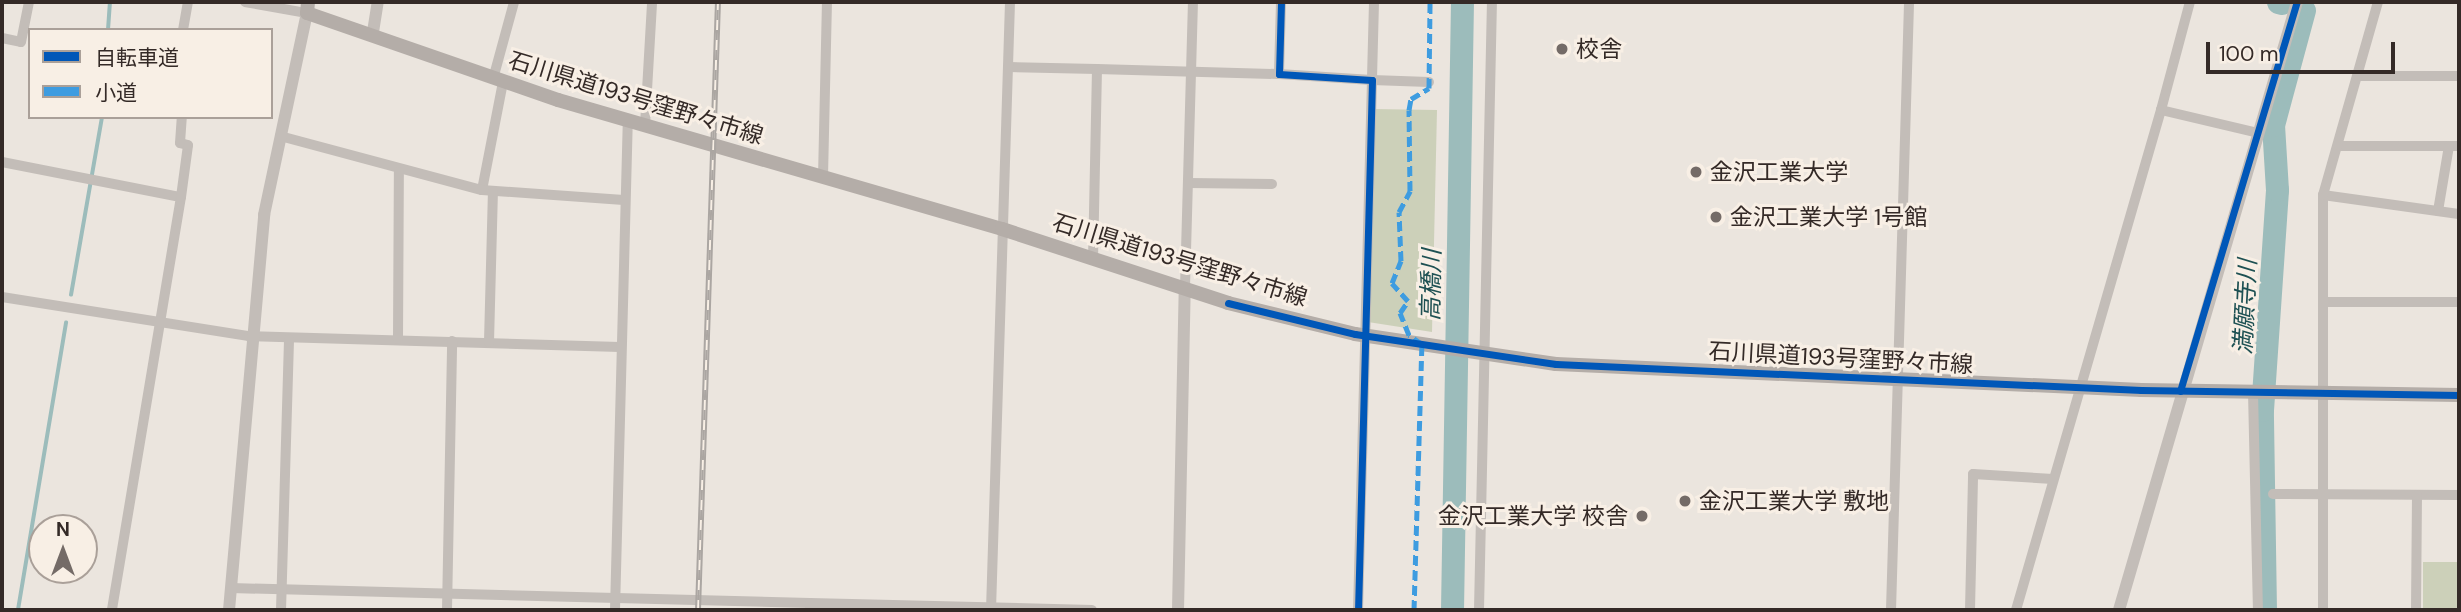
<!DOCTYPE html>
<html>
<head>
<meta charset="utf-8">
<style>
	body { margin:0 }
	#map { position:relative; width:2461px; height:612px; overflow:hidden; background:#ebe5de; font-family:"DM Sans","Noto Sans JP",sans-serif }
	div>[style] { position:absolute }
	.green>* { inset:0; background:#ccd0b9 }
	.stream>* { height:3.5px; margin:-1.75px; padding:0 1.75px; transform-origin:1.75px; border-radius:1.75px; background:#9cbcbb }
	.river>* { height:23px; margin:-11.5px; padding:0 11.5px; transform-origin:11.5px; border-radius:11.5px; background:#9cbcbb }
	.minor>* { height:10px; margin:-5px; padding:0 5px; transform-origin:5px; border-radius:5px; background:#c3bdb8 }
	.tertiary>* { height:12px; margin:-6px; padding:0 6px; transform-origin:6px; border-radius:6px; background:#c3bdb8 }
	.secondary>* { height:14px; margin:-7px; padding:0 7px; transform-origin:7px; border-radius:7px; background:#b4ada8 }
	.rail>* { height:6px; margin-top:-3px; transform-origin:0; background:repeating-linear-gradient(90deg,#f8efe5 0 10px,#aba6a2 0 20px); box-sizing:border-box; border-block:2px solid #aba6a2 }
	.quiet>* { height:5px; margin-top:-2.5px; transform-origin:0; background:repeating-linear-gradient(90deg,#3e9ce0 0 10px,transparent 0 15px) }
	.cycleway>* { height:7px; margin:-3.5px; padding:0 3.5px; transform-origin:3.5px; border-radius:3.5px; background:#0057b8 }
	.dots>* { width:19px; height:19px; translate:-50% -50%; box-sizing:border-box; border:4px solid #f8efe5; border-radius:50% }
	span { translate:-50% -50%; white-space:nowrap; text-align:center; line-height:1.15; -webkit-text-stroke:6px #f8efe5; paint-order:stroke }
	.poi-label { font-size:23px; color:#342a27 }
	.left { translate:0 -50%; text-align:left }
	.right { translate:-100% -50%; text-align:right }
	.street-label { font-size:23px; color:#342a27 }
	.water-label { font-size:24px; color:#1e5153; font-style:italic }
	.frame { position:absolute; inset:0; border:4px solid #342a27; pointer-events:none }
	.legend { position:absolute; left:28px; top:28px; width:245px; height:91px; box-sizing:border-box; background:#f8efe5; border:2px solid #aaa099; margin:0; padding:9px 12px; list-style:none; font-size:21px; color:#342a27 }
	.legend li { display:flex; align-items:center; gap:14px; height:35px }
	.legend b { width:35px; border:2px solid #aaa099 }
	.north { position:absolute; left:28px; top:514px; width:70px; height:70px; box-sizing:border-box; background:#f8efe5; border:2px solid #aaa099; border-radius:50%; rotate:0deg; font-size:19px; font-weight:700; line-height:28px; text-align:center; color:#342a27 }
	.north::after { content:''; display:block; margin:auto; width:24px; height:32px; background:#746b67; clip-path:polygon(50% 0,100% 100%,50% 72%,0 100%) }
	.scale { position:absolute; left:2206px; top:42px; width:189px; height:32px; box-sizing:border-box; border:4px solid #342a27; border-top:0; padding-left:9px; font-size:21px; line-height:24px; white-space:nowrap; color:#342a27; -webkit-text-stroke:5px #f8efe5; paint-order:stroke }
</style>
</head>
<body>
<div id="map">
	<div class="green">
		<div style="clip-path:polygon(1372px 109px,1437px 110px,1432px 332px,1368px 322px)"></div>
		<div style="clip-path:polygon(2423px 562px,2459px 562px,2459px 610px,2423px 610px)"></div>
	</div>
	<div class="stream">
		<div style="left:108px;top:30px;width:28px;rotate:-86deg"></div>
		<div style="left:71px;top:295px;width:181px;rotate:-80.1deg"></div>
		<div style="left:18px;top:610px;width:291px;rotate:-80.5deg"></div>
	</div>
	<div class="river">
		<div style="left:2278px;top:2px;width:4px;rotate:14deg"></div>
		<div style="left:1452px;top:610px;width:608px;rotate:-89.06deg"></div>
		<div style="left:2265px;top:610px;width:200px;rotate:-90.9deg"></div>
		<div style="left:2262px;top:410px;width:221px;rotate:-86.1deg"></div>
		<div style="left:2277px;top:190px;width:65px;rotate:-93.5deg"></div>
		<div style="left:2273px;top:125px;width:119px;rotate:-74.9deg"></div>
	</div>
	<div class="minor">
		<div style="left:245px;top:2px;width:63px;rotate:10.1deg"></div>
		<div style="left:1281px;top:2px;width:72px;rotate:91.6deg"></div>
		<div style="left:1279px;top:74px;width:93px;rotate:3.7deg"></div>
		<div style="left:1372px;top:80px;width:530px;rotate:91.51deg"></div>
		<div style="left:1374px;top:2px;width:78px;rotate:91.5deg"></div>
		<div style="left:1372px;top:80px;width:57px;rotate:2deg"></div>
		<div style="left:183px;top:30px;width:28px;rotate:-80deg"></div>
		<div style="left:2px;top:38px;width:19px;rotate:12deg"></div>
		<div style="left:21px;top:42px;width:41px;rotate:-78.7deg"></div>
		<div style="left:1009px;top:67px;width:88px;rotate:1.3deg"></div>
		<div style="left:1097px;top:69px;width:189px;rotate:91.2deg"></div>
		<div style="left:1097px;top:69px;width:182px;rotate:1.6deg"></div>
		<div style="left:2359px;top:76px;width:100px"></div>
		<div style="left:493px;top:79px;width:80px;rotate:-74.7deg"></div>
		<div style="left:503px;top:82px;width:110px;rotate:101deg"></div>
		<div style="left:482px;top:190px;width:142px;rotate:4deg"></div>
		<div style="left:2161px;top:110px;width:112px;rotate:-75deg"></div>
		<div style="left:645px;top:125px;width:123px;rotate:-86.7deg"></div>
		<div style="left:280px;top:136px;width:209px;rotate:15deg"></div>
		<div style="left:2340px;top:146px;width:119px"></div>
		<div style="left:2px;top:162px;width:182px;rotate:11.1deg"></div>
		<div style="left:181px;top:197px;width:419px;rotate:99.5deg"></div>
		<div style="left:823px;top:177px;width:175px;rotate:-88.7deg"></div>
		<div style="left:1189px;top:183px;width:83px;rotate:0.7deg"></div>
		<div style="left:2323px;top:195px;width:137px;rotate:8deg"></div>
		<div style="left:181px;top:197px;width:52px;rotate:-82.3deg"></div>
		<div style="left:188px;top:145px;width:8px;rotate:-166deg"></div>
		<div style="left:180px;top:143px;width:26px;rotate:-86deg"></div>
		<div style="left:2438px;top:211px;width:66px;rotate:-80.4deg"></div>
		<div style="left:1185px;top:287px;width:285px;rotate:-88.4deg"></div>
		<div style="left:2px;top:297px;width:250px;rotate:9deg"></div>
		<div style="left:249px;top:336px;width:371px;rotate:1.7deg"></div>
		<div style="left:2324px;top:302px;width:135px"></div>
		<div style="left:398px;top:339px;width:167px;rotate:-89.7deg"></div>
		<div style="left:489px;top:342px;width:151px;rotate:-88.5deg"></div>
		<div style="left:2253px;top:392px;width:218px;rotate:88.7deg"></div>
		<div style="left:2273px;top:494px;width:186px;rotate:0.3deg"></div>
		<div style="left:231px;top:588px;width:579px;rotate:1.48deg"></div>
		<div style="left:281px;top:610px;width:271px;rotate:-88.3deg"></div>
		<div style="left:447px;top:610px;width:269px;rotate:-88.9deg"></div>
		<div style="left:615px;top:610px;width:489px;rotate:-88.5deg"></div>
		<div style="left:810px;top:610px;width:7px;rotate:-90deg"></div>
		<div style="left:810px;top:603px;width:282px;rotate:1.4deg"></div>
		<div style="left:991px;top:610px;width:608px;rotate:-88.21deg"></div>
		<div style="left:1479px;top:610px;width:608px;rotate:-88.78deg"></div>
		<div style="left:1891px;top:610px;width:608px;rotate:-88.3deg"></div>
		<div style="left:1970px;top:610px;width:136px;rotate:-88.7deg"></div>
		<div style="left:1973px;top:474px;width:80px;rotate:3.6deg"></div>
		<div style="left:2016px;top:610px;width:521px;rotate:-73.83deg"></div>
		<div style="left:2161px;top:110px;width:100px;rotate:13.3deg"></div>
		<div style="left:2323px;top:610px;width:415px;rotate:-90deg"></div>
		<div style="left:2323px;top:195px;width:201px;rotate:-74.1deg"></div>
		<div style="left:2416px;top:610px;width:115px;rotate:-89.5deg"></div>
	</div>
	<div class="tertiary">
		<div style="left:373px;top:32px;width:30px;rotate:-81deg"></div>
		<div style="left:229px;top:610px;width:397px;rotate:-84.9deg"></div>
		<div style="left:264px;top:215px;width:207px;rotate:-78deg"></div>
		<div style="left:1178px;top:610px;width:323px;rotate:-88.8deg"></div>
		<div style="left:2119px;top:610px;width:634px;rotate:-73.68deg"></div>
	</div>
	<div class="secondary">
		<div style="left:308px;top:2px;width:11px;rotate:95deg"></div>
		<div style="left:307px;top:13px;width:266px;rotate:19.1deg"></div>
		<div style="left:558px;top:100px;width:462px;rotate:16.2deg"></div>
		<div style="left:1002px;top:229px;width:238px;rotate:18.1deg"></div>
		<div style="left:1228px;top:303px;width:131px;rotate:13.7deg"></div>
		<div style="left:1355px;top:334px;width:203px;rotate:8.5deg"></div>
		<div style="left:1556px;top:364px;width:586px;rotate:2.54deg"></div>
		<div style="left:2141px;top:390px;width:318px;rotate:0.9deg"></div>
	</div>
	<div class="rail">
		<div style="left:698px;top:610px;width:608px;rotate:-88.12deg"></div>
	</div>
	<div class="quiet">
		<div style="left:1414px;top:610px;width:266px;rotate:-88.3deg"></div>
		<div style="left:1422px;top:344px;width:16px;rotate:-145deg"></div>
		<div style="left:1409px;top:335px;width:24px;rotate:-112deg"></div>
		<div style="left:1400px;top:313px;width:14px;rotate:-56deg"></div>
		<div style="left:1408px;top:301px;width:24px;rotate:-132deg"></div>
		<div style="left:1392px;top:283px;width:24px;rotate:-68deg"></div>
		<div style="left:1401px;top:261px;width:49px;rotate:-92.3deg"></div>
		<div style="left:1399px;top:212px;width:24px;rotate:-62deg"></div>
		<div style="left:1410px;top:191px;width:81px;rotate:-90.7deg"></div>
		<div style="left:1409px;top:110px;width:11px;rotate:-80deg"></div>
		<div style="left:1411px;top:99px;width:21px;rotate:-31deg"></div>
		<div style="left:1429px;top:88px;width:86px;rotate:-89.3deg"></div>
	</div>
	<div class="cycleway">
		<div style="left:1281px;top:2px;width:72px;rotate:91.6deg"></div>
		<div style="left:1279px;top:74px;width:93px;rotate:3.7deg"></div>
		<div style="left:1372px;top:80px;width:530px;rotate:91.51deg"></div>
		<div style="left:1228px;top:303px;width:131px;rotate:13.7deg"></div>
		<div style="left:1355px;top:334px;width:203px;rotate:8.5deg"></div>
		<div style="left:1556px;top:364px;width:586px;rotate:2.54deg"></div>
		<div style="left:2141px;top:390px;width:318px;rotate:0.9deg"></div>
		<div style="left:2180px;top:391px;width:406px;rotate:-73.3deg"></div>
	</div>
	<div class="dots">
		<div style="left:1562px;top:49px;background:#746b67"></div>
		<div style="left:1696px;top:172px;background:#746b67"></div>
		<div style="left:1716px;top:217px;background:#746b67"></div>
		<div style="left:1685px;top:501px;background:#746b67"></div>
		<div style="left:1642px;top:516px;background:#746b67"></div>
	</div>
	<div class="poi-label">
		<span class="left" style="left:1576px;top:49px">校舎</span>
		<span class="left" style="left:1710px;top:172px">金沢工業大学</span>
		<span class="left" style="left:1730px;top:217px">金沢工業大学 1号館</span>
		<span class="left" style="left:1699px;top:501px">金沢工業大学 敷地</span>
		<span class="right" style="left:1628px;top:516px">金沢工業大学 校舎</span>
	</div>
	<div class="street-label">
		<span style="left:636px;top:98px;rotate:17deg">石川県道193号窪野々市線</span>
		<span style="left:1180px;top:260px;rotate:17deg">石川県道193号窪野々市線</span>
		<span style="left:1841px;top:358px;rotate:3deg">石川県道193号窪野々市線</span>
	</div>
	<div class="water-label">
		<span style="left:1431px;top:285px;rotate:-89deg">高橋川</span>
		<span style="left:2245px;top:307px;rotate:-87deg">満願寺川</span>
	</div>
	<div class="frame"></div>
	<ul class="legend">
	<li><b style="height:9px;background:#0057b8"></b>自転車道</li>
	<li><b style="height:9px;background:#3e9ce0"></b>小道</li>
	</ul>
	<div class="north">N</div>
	<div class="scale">100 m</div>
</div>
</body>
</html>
